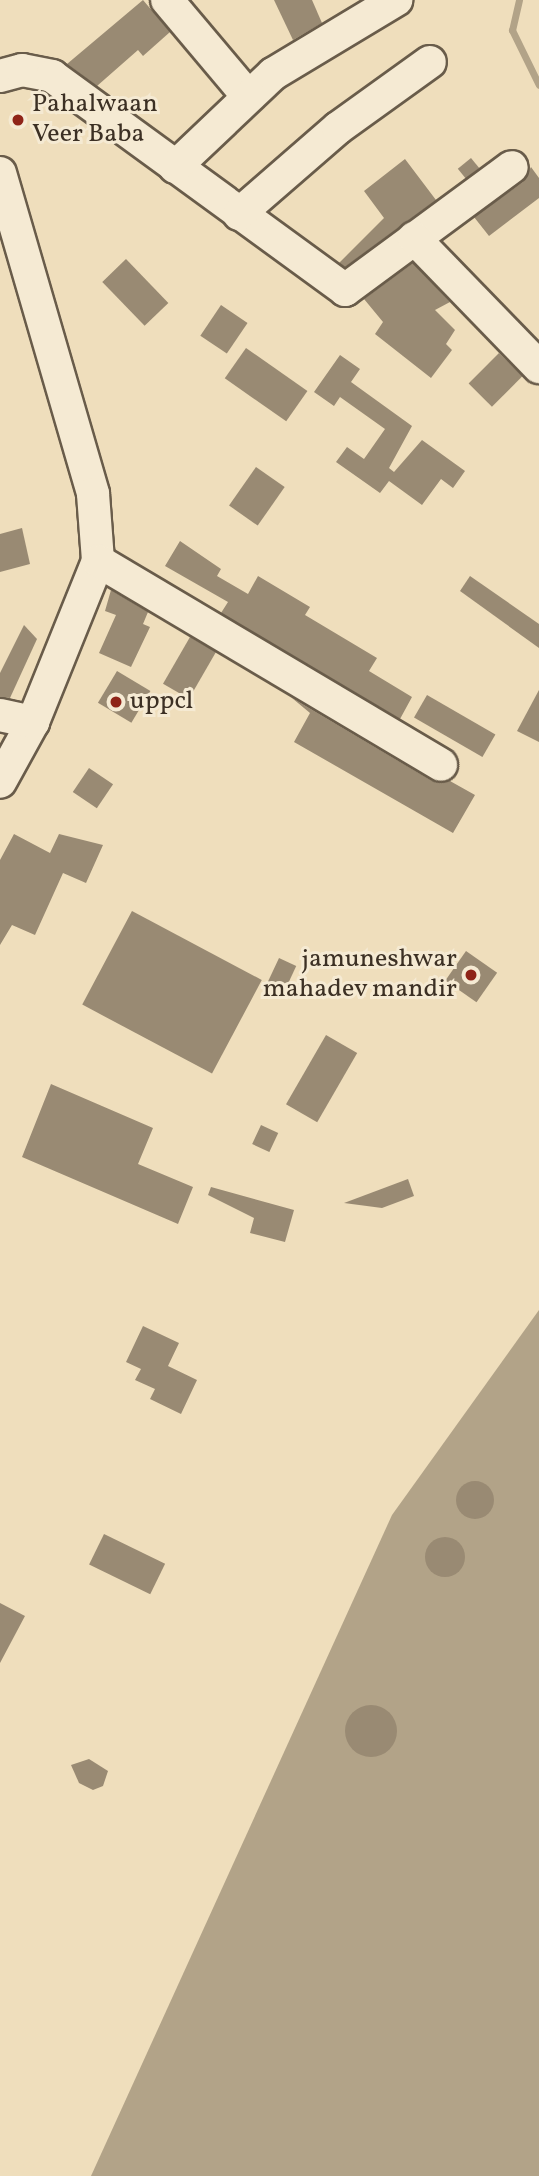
<!DOCTYPE html>
<style>
body{margin:0}
#map{position:relative;width:539px;height:2176px;overflow:hidden;background:#efdebc;font-family:Vollkorn,serif}
div>[style]{position:absolute}
.water>*{inset:0;background:#b2a388}
.stream>*{height:7px;margin:-3.5px;padding:0 3.5px;transform-origin:3.5px;border-radius:3.5px;background:#b2a388}
.building>*{inset:0;background:#998a73;transform-origin:0 0}
.round{border-radius:50%}
.roads{filter:drop-shadow(2px 0 #695c4a) drop-shadow(-2px 0 #695c4a) drop-shadow(0 2px #695c4a) drop-shadow(0 -2px #695c4a)}
.minor>*{height:32px;margin:-16px;padding:0 16px;transform-origin:16px;border-radius:16px;background:#f5ead3}
.dots>*{width:19px;height:19px;translate:-50% -50%;box-sizing:border-box;border:4px solid #f5ead3;border-radius:50%}
span{translate:-50% -50%;white-space:nowrap;text-align:center;line-height:1.15;-webkit-text-stroke:6px #f5ead3;paint-order:stroke}
.poi-label{font-size:26px;color:#3c3024}
.left{translate:0 -50%;text-align:left}
.right{translate:-100% -50%;text-align:right}
</style>
<div id="map">
<div class="water">
<div style="clip-path:polygon(539px 1310px,539px 2176px,91px 2176px,392px 1515px)"></div>
</div>
<div class="stream">
<div style="left:519px;top:0;width:31px;rotate:103deg"></div>
<div style="left:512px;top:30px;width:61px;rotate:63.9deg"></div>
</div>
<div class="building">
<div style="clip-path:polygon(143px 0,170px 32px,143px 56px,138px 50px,97px 86px,67px 64px)"></div>
<div style="clip-path:polygon(274px 0,312px 0,322px 23px,293px 40px)"></div>
<div style="left:471px;top:158px;width:13px;height:17px;rotate:51deg"></div>
<div style="clip-path:polygon(405px 159px,436px 200px,345px 267px,339px 263px,384px 218px,364px 191px)"></div>
<div style="clip-path:polygon(531px 167px,539px 178px,539px 198px,489px 236px,474px 217px,523px 182px)"></div>
<div style="left:126px;top:259px;width:61px;height:33px;rotate:46deg"></div>
<div style="clip-path:polygon(413px 263px,450px 302px,435px 310px,455px 330px,446px 344px,452px 350px,431px 378px,375px 334px,383px 322px,364px 299px)"></div>
<div style="left:221px;top:305px;width:32px;height:37px;rotate:34deg"></div>
<div style="left:246px;top:348px;width:75px;height:37px;rotate:35deg"></div>
<div style="left:499px;top:353px;width:33px;height:43px;rotate:45deg"></div>
<div style="clip-path:polygon(340px 355px,360px 369px,351px 382px,412px 426px,389px 468px,394px 472px,422px 440px,465px 471px,453px 488px,441px 479px,422px 505px,389px 481px,380px 493px,336px 462px,347px 447px,364px 459px,385px 429px,340px 397px,334px 406px,314px 392px)"></div>
<div style="left:256px;top:467px;width:35px;height:47px;rotate:35deg"></div>
<div style="clip-path:polygon(22px 528px,30px 564px,0 572px,0 534px)"></div>
<div style="clip-path:polygon(180px 541px,221px 569px,217px 576px,248px 594px,258px 576px,310px 607px,305px 615px,377px 658px,369px 671px,412px 697px,400px 719px,221px 613px,228px 602px,165px 566px)"></div>
<div style="clip-path:polygon(470px 576px,539px 624px,539px 648px,460px 591px)"></div>
<div style="clip-path:polygon(111px 590px,148px 612px,143px 624px,150px 627px,131px 667px,99px 653px,116px 615px,105px 611px)"></div>
<div style="clip-path:polygon(24px 625px,37px 639px,10px 698px,0 697px,0 673px)"></div>
<div style="left:190px;top:637px;width:30px;height:54px;rotate:30deg"></div>
<div style="left:117px;top:671px;width:39px;height:37px;rotate:31deg"></div>
<div style="clip-path:polygon(539px 690px,539px 742px,517px 731px)"></div>
<div style="left:427px;top:695px;width:79px;height:26px;rotate:30deg"></div>
<div style="clip-path:polygon(292px 698px,432px 781px,450px 781px,475px 795px,453px 833px,294px 742px,310px 713px)"></div>
<div style="left:89px;top:768px;width:29px;height:29px;rotate:34deg"></div>
<div style="clip-path:polygon(14px 834px,50px 853px,59px 834px,103px 845px,86px 883px,63px 873px,35px 935px,12px 925px,0 945px,0 860px)"></div>
<div style="left:132px;top:911px;width:147px;height:106px;rotate:28deg"></div>
<div style="left:466px;top:951px;width:38px;height:36px;rotate:35deg"></div>
<div style="left:279px;top:958px;width:19px;height:31px;rotate:25deg"></div>
<div style="left:326px;top:1035px;width:36px;height:80px;rotate:30deg"></div>
<div style="clip-path:polygon(51px 1084px,153px 1128px,138px 1164px,193px 1187px,178px 1224px,22px 1157px)"></div>
<div style="left:261px;top:1125px;width:19px;height:21px;rotate:25deg"></div>
<div style="clip-path:polygon(408px 1179px,414px 1196px,382px 1208px,344px 1203px)"></div>
<div style="clip-path:polygon(211px 1187px,294px 1210px,285px 1242px,250px 1233px,254px 1218px,208px 1195px)"></div>
<div style="clip-path:polygon(143px 1326px,179px 1343px,168px 1366px,197px 1380px,181px 1414px,150px 1399px,155px 1389px,135px 1380px,141px 1369px,126px 1362px)"></div>
<div class="round" style="left:456px;top:1481px;width:38px;height:38px"></div>
<div style="left:104px;top:1534px;width:68px;height:34px;rotate:26deg"></div>
<div class="round" style="left:425px;top:1537px;width:40px;height:40px"></div>
<div style="clip-path:polygon(0 1603px,25px 1616px,0 1663px)"></div>
<div class="round" style="left:345px;top:1705px;width:52px;height:52px"></div>
<div style="clip-path:polygon(89px 1759px,108px 1771px,103px 1786px,93px 1790px,79px 1783px,71px 1765px)"></div>
</div>
<div class="roads">
<div class="minor">
<div style="left:167px;top:0;width:124px;rotate:49.9deg"></div>
<div style="left:0;top:76px;width:23px;rotate:-15deg"></div>
<div style="left:22px;top:70px;width:31px;rotate:11deg"></div>
<div style="left:52px;top:76px;width:363px;rotate:36.1deg"></div>
<div style="left:345px;top:290px;width:207px;rotate:-36.4deg"></div>
<div style="left:175px;top:167px;width:135px;rotate:-43.5deg"></div>
<div style="left:273px;top:74px;width:144px;rotate:-31deg"></div>
<div style="left:0;top:173px;width:334px;rotate:73.8deg"></div>
<div style="left:93px;top:494px;width:67px;rotate:85.7deg"></div>
<div style="left:98px;top:561px;width:174px;rotate:112deg"></div>
<div style="left:33px;top:722px;width:68px;rotate:118.8deg"></div>
<div style="left:239px;top:214px;width:131px;rotate:-41deg"></div>
<div style="left:338px;top:128px;width:113px;rotate:-35.7deg"></div>
<div style="left:414px;top:238px;width:180px;rotate:45.9deg"></div>
<div style="left:98px;top:561px;width:399px;rotate:30.7deg"></div>
<div style="left:0;top:715px;width:34px;rotate:12deg"></div>
</div>
</div>
<div class="dots">
<div style="left:18px;top:120px;background:#8f2418"></div>
<div style="left:116px;top:702px;background:#8f2418"></div>
<div style="left:471px;top:975px;background:#8f2418"></div>
</div>
<div class="poi-label">
<span class="left" style="left:32px;top:120px">Pahalwaan<br>Veer Baba</span>
<span class="left" style="left:130px;top:702px">uppcl</span>
<span class="right" style="left:457px;top:975px">jamuneshwar<br>mahadev mandir</span>
</div>
</div>
